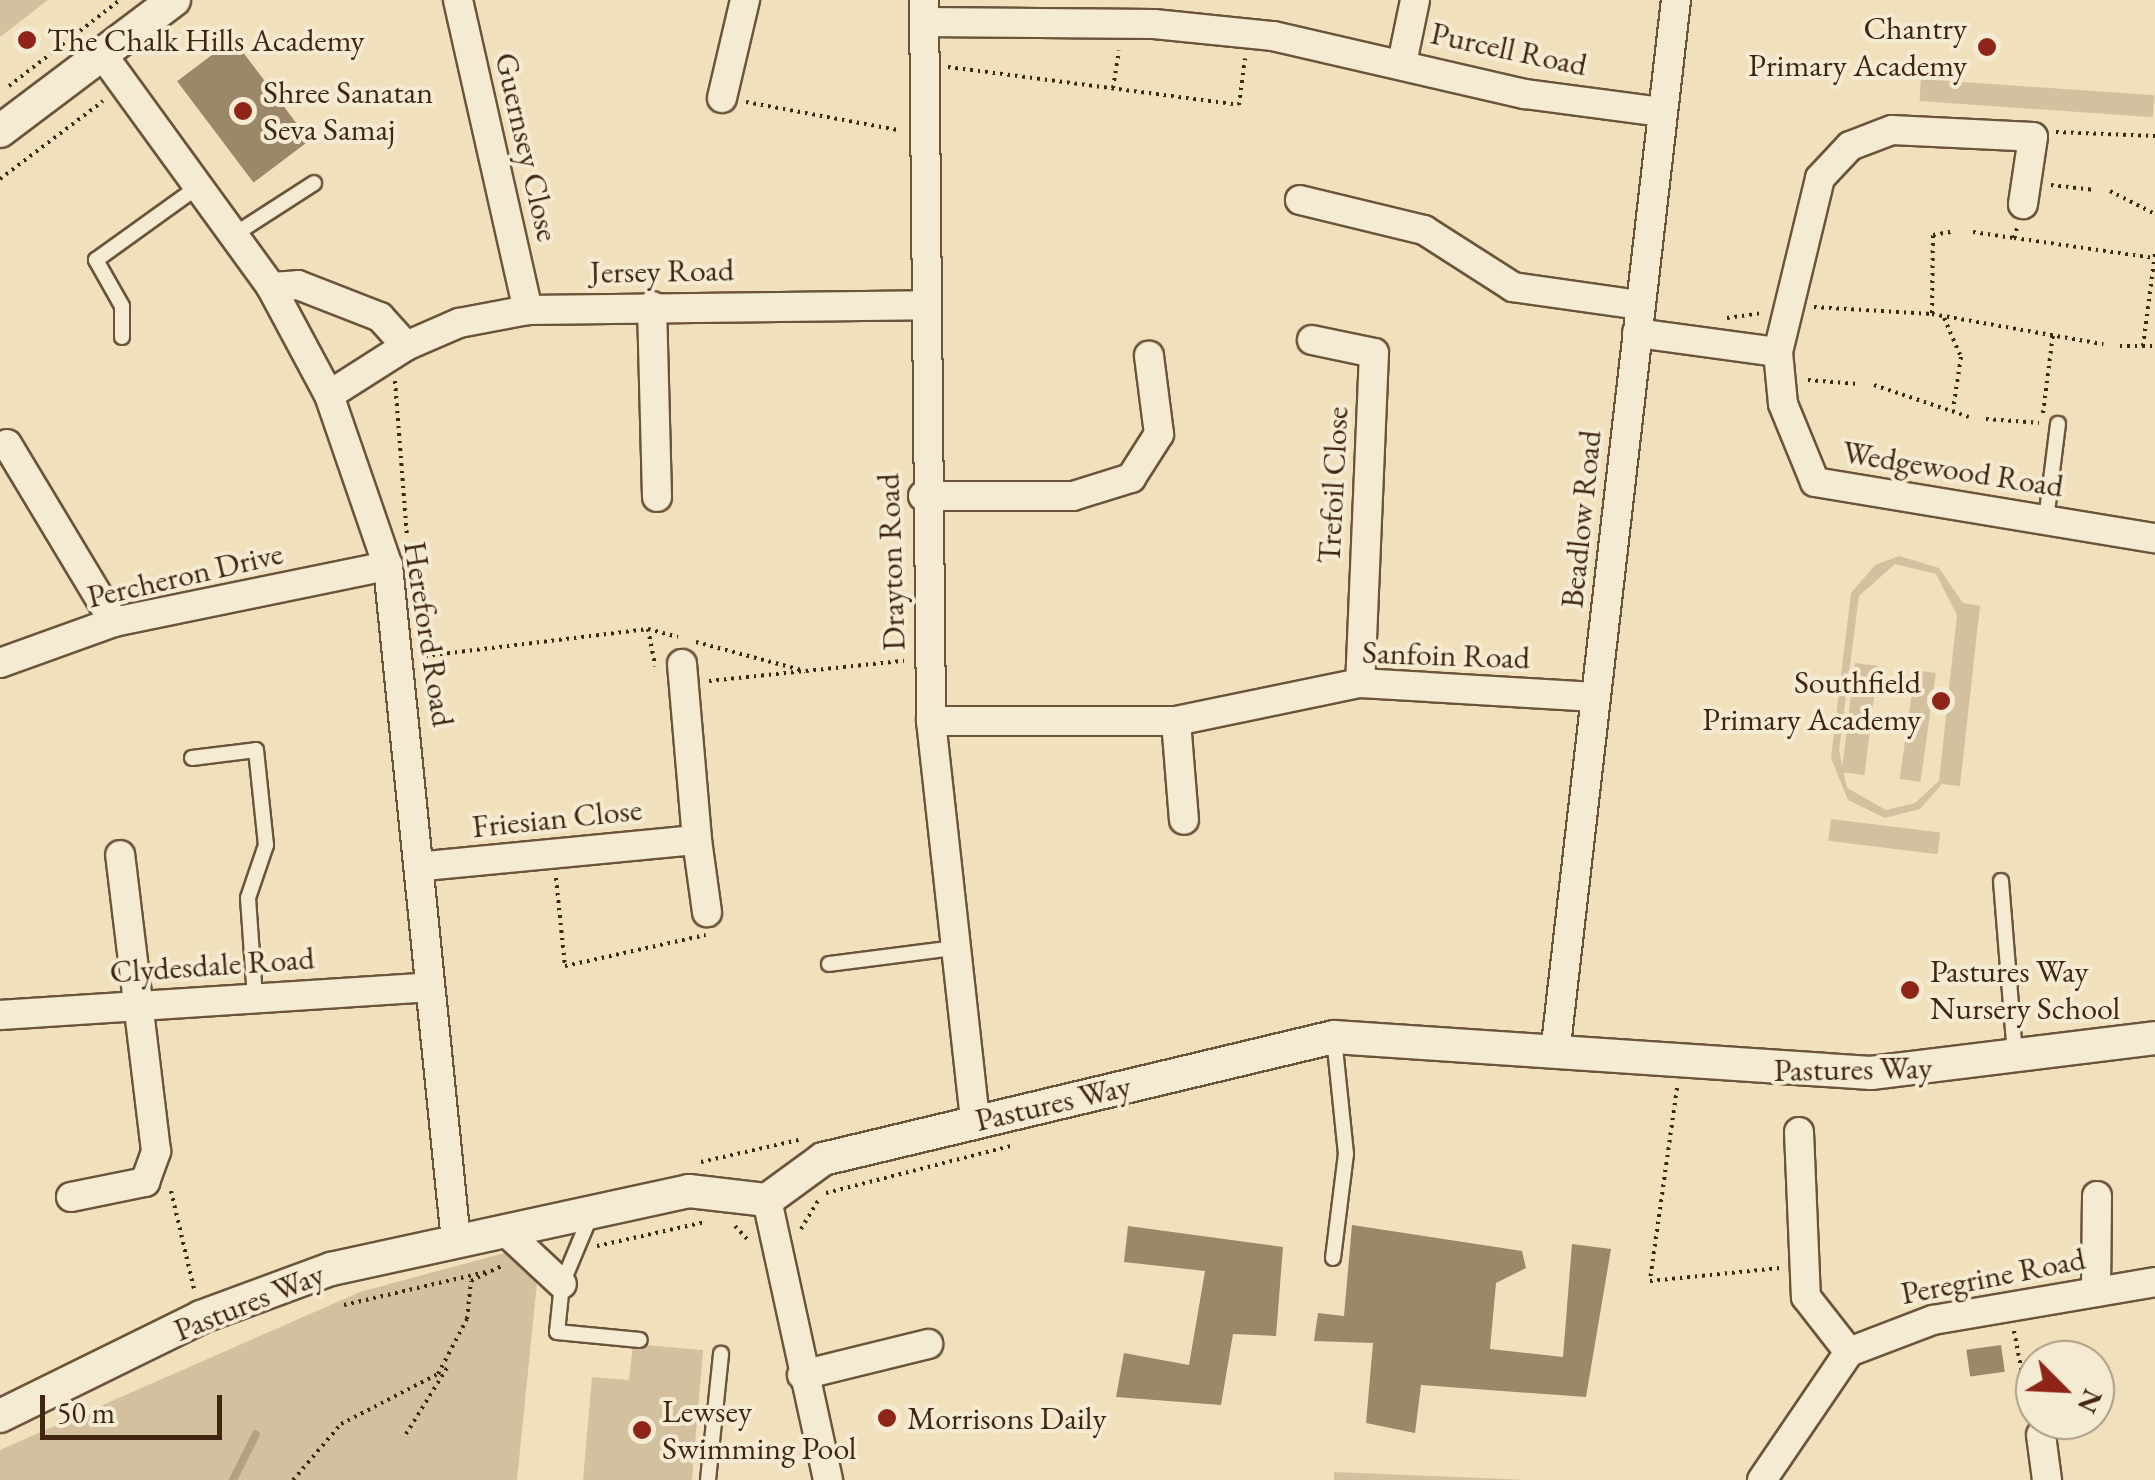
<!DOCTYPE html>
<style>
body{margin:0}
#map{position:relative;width:2155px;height:1480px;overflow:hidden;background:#f0e0bc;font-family:"EB Garamond",serif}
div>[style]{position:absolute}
.green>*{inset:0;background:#d2c09f;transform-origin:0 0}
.stream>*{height:8px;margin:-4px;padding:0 4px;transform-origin:4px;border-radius:4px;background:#b4a182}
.building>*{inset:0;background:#9c8769;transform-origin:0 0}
.path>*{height:4px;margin-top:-2px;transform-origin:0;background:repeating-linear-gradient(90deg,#402610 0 2.5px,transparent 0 7.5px)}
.roads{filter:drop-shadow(2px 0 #6c543b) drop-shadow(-2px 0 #6c543b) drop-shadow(0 2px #6c543b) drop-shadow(0 -2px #6c543b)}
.service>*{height:14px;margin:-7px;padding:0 7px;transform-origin:7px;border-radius:7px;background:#f5ebd3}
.minor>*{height:28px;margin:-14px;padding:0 14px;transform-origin:14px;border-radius:14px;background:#f5ebd3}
.tertiary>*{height:32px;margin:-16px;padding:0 16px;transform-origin:16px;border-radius:16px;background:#f5ebd3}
.dots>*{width:28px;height:28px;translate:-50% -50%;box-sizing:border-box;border:5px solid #f5ebd3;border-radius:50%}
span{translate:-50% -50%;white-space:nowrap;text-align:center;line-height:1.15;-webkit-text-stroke:8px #f5ebd3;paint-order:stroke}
.poi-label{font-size:32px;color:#402610}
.right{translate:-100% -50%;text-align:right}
.left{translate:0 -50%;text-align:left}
.street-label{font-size:32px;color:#402610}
.north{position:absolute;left:2015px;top:1340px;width:100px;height:100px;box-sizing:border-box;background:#f5ebd3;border:2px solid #ad9c85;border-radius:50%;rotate:114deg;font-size:28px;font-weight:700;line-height:40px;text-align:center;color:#402610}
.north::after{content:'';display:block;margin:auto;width:35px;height:45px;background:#8f2418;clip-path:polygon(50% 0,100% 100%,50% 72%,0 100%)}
.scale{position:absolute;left:40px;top:1395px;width:182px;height:45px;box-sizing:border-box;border:5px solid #402610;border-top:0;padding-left:12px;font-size:30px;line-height:35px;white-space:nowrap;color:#402610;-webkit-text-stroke:8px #f5ebd3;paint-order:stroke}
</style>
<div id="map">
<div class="green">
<div style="clip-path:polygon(0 0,48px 0,0 37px)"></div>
<div style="left:1921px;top:79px;width:234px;height:22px;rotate:4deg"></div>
<div style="clip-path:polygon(evenodd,1899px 556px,1939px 568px,1963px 603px,1980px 606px,1960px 786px,1942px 784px,1920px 809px,1885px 818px,1848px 800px,1831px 758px,1851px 593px,1875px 565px,1899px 556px,1895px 564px,1936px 574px,1957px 615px,1939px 781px,1915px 803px,1886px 810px,1847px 788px,1839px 750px,1859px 596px,1895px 564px)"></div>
<div style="left:1855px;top:663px;width:23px;height:110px;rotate:7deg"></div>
<div style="left:1915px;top:670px;width:21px;height:110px;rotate:8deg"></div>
<div style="left:1831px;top:819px;width:110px;height:22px;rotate:7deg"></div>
<div style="clip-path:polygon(541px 1243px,517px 1480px,0 1480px,0 1450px,360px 1292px)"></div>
<div style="clip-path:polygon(633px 1344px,703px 1350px,692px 1480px,583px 1480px,592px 1377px,629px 1380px)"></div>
<div style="clip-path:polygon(1334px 1472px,1506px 1479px,1528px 1480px,1334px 1480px)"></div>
</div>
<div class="stream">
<div style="left:233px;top:1480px;width:51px;rotate:-63.4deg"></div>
</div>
<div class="building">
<div style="left:233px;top:39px;width:127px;height:70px;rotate:53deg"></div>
<div style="clip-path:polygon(1352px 1225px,1522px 1251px,1526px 1268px,1496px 1283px,1490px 1349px,1563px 1357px,1572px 1244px,1611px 1249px,1586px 1397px,1421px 1385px,1415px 1433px,1366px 1423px,1373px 1343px,1314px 1341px,1318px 1313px,1344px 1316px)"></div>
<div style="clip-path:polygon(1128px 1226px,1283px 1247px,1276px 1336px,1233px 1334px,1221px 1405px,1116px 1397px,1124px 1353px,1189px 1365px,1205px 1271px,1124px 1262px)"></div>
<div style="left:2001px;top:1345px;width:27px;height:35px;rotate:82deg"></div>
</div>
<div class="path">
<div style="left:948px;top:67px;width:293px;rotate:7.4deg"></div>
<div style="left:1239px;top:105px;width:47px;rotate:-82.7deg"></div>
<div style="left:9px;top:86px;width:140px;rotate:-37.8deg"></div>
<div style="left:1113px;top:88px;width:38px;rotate:-81deg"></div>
<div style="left:746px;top:102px;width:156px;rotate:10.4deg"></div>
<div style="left:2056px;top:132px;width:99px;rotate:2.3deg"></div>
<div style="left:0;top:179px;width:129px;rotate:-37.1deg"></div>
<div style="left:2051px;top:185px;width:44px;rotate:6.5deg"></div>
<div style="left:2110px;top:191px;width:51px;rotate:27.1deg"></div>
<div style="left:1973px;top:232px;width:41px;rotate:8.3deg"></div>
<div style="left:2014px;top:238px;width:10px;rotate:-73deg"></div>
<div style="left:2014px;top:238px;width:141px;rotate:8.1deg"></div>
<div style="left:1814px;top:307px;width:118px;rotate:3.4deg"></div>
<div style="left:1932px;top:314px;width:174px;rotate:10deg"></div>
<div style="left:1932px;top:313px;width:78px;rotate:-89.3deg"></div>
<div style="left:1933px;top:235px;width:22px;rotate:-10deg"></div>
<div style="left:1727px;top:318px;width:35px;rotate:-8deg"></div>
<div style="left:1944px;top:318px;width:43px;rotate:66.4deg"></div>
<div style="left:1961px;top:357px;width:53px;rotate:98.7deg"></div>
<div style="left:2120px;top:346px;width:35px"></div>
<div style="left:2143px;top:346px;width:93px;rotate:-82.6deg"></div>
<div style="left:1808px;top:380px;width:50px;rotate:4.6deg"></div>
<div style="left:395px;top:381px;width:155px;rotate:85.6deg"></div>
<div style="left:1874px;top:385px;width:100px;rotate:18.6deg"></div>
<div style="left:2043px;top:413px;width:80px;rotate:-82.8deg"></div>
<div style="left:1986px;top:419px;width:53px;rotate:4.3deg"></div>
<div style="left:648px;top:629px;width:38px;rotate:79deg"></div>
<div style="left:696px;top:642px;width:113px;rotate:14.9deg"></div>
<div style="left:425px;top:656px;width:225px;rotate:-6.9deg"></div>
<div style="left:648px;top:629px;width:31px;rotate:15deg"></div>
<div style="left:709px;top:681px;width:196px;rotate:-5.9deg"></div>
<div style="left:556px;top:878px;width:88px;rotate:84.2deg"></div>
<div style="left:565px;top:966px;width:144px;rotate:-12.4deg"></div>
<div style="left:1677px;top:1088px;width:195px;rotate:98deg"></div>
<div style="left:1650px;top:1281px;width:132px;rotate:-5.7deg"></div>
<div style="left:701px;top:1162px;width:100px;rotate:-12.7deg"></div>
<div style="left:171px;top:1191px;width:101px;rotate:76.8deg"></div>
<div style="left:826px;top:1193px;width:190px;rotate:-14.3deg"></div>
<div style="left:735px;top:1226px;width:21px;rotate:47deg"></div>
<div style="left:801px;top:1229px;width:35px;rotate:-59deg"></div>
<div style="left:597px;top:1246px;width:111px;rotate:-12.5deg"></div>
<div style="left:344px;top:1305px;width:150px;rotate:-13.1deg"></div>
<div style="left:2014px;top:1331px;width:80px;rotate:79.2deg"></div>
<div style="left:406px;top:1434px;width:78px;rotate:-58.2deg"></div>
<div style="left:293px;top:1480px;width:74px;rotate:-49.4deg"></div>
<div style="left:341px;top:1424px;width:109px;rotate:-27.3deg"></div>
<div style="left:438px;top:1374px;width:62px;rotate:-62.2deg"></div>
<div style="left:467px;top:1319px;width:38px;rotate:-84deg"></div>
<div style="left:471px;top:1281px;width:34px;rotate:-26deg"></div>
</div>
<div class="roads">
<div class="service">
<div style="left:235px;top:234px;width:94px;rotate:-32.8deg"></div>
<div style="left:122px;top:337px;width:31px;rotate:-90deg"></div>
<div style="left:122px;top:306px;width:53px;rotate:-119.5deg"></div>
<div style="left:96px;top:260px;width:127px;rotate:-35.7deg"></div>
<div style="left:2046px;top:520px;width:97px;rotate:-82.9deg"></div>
<div style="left:192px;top:758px;width:64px;rotate:-7.1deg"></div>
<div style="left:256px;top:750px;width:96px;rotate:84deg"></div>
<div style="left:266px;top:845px;width:56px;rotate:108.8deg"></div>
<div style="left:248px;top:898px;width:99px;rotate:86deg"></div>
<div style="left:2001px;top:881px;width:175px;rotate:85.4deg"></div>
<div style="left:829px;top:964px;width:126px;rotate:-7.3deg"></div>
<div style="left:590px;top:1217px;width:73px;rotate:112.7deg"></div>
<div style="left:562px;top:1284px;width:48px;rotate:95.9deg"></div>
<div style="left:557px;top:1332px;width:83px;rotate:5.5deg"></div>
<div style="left:1333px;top:1258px;width:105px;rotate:-82.9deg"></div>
<div style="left:1346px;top:1154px;width:117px;rotate:-95.9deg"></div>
<div style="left:708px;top:1480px;width:127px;rotate:-84.1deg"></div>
</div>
<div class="minor">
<div style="left:458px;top:0;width:318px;rotate:77.3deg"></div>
<div style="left:924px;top:0;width:721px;rotate:89.44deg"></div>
<div style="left:931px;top:721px;width:401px;rotate:83.7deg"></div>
<div style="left:924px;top:22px;width:230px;rotate:0.5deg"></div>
<div style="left:1154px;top:24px;width:120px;rotate:5.8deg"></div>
<div style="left:1273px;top:36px;width:259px;rotate:13deg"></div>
<div style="left:1525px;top:94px;width:138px;rotate:7.5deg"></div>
<div style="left:102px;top:54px;width:288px;rotate:54deg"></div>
<div style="left:271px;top:287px;width:123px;rotate:61.8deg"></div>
<div style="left:329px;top:395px;width:181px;rotate:71deg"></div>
<div style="left:388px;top:566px;width:678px;rotate:84.25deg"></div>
<div style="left:1402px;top:63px;width:64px;rotate:-78.3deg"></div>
<div style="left:722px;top:98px;width:101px;rotate:-76.8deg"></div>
<div style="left:1300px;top:200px;width:128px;rotate:13.6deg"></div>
<div style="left:1424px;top:230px;width:106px;rotate:32.6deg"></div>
<div style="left:1513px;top:287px;width:128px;rotate:8.1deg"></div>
<div style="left:271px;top:287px;width:27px;rotate:-4deg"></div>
<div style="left:298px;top:285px;width:88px;rotate:21.3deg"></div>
<div style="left:380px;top:317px;width:39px;rotate:48deg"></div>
<div style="left:406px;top:346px;width:58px;rotate:-23.5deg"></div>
<div style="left:459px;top:323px;width:70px;rotate:-10.7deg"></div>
<div style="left:528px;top:310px;width:398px;rotate:-0.7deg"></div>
<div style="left:652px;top:306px;width:191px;rotate:88.5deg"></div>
<div style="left:1637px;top:333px;width:142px;rotate:7.7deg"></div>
<div style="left:1778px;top:352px;width:52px;rotate:84.5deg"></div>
<div style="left:1783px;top:404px;width:84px;rotate:67.7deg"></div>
<div style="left:1815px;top:482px;width:345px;rotate:9.4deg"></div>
<div style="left:1312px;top:340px;width:63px;rotate:11.8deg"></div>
<div style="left:1374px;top:353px;width:330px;rotate:92.4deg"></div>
<div style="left:1778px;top:352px;width:179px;rotate:-76.4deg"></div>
<div style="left:1820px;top:178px;width:44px;rotate:-46.8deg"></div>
<div style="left:1850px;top:146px;width:45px;rotate:-20.9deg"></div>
<div style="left:1892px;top:130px;width:141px;rotate:2.8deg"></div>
<div style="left:2033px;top:137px;width:68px;rotate:98.5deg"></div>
<div style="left:329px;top:395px;width:91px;rotate:-32.5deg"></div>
<div style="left:7px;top:444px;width:208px;rotate:59deg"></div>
<div style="left:923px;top:496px;width:150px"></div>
<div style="left:1073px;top:496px;width:61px;rotate:-17.2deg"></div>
<div style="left:1131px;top:478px;width:52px;rotate:-57.5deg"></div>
<div style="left:1159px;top:434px;width:79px;rotate:-97.3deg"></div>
<div style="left:0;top:663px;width:121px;rotate:-19.8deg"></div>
<div style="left:114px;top:622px;width:280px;rotate:-11.6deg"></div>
<div style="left:682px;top:664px;width:177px;rotate:85.1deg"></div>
<div style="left:931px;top:721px;width:245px"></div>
<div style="left:1176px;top:721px;width:188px;rotate:-11.7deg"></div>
<div style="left:1360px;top:683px;width:236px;rotate:3.4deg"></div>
<div style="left:1176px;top:721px;width:99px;rotate:85.4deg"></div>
<div style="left:425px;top:866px;width:273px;rotate:-5.5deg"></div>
<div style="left:697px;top:840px;width:73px;rotate:82.1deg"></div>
<div style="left:0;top:1015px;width:430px;rotate:-3.7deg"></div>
<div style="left:1556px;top:1045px;width:1052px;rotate:-83.45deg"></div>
<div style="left:1799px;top:1132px;width:165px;rotate:87.6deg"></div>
<div style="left:1806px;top:1297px;width:70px;rotate:52deg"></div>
<div style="left:71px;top:1197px;width:76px;rotate:-11.5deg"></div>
<div style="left:145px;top:1182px;width:33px;rotate:-70deg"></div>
<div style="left:156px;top:1151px;width:298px;rotate:-96.9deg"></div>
<div style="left:767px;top:1200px;width:287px;rotate:77.7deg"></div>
<div style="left:504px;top:1230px;width:79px;rotate:43deg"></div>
<div style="left:2096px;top:1292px;width:96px;rotate:-89.4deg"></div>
<div style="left:802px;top:1375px;width:130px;rotate:-13.8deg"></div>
<div style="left:2041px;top:1435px;width:45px;rotate:82.4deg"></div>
<div style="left:1762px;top:1480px;width:155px;rotate:-55.8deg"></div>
<div style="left:1849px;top:1352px;width:90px;rotate:-20.9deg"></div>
<div style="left:1933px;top:1320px;width:225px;rotate:-9.7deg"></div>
</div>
<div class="tertiary">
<div style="left:0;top:131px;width:218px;rotate:-37deg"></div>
<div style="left:0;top:1416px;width:224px;rotate:-26.2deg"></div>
<div style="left:201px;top:1317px;width:139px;rotate:-20.3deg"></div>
<div style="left:331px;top:1269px;width:366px;rotate:-12.3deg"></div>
<div style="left:689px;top:1191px;width:79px;rotate:6.6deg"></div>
<div style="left:767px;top:1200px;width:69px;rotate:-36.2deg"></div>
<div style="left:823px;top:1159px;width:525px;rotate:-13.43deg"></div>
<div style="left:1334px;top:1037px;width:538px;rotate:3.84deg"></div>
<div style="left:1871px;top:1073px;width:286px;rotate:-7deg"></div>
</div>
</div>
<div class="dots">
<div style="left:27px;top:40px;background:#8f2418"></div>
<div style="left:1987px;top:47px;background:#8f2418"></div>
<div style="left:243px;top:111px;background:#8f2418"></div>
<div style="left:1941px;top:701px;background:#8f2418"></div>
<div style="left:1910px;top:990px;background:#8f2418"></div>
<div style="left:887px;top:1418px;background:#8f2418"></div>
<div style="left:642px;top:1430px;background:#8f2418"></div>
</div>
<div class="poi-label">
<span class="right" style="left:1967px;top:47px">Chantry<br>Primary Academy</span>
<span class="left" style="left:47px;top:40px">The Chalk Hills Academy</span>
<span class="left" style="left:263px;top:111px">Shree Sanatan<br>Seva Samaj</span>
<span class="right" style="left:1921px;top:701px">Southfield<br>Primary Academy</span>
<span class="left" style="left:1930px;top:990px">Pastures Way<br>Nursery School</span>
<span class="left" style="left:662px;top:1430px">Lewsey<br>Swimming Pool</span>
<span class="left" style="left:907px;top:1418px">Morrisons Daily</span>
</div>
<div class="street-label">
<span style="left:1509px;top:49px;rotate:12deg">Purcell Road</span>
<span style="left:527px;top:147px;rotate:77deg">Guernsey Close</span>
<span style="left:662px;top:271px;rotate:-1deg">Jersey Road</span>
<span style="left:1953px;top:469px;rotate:9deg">Wedgewood Road</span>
<span style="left:1333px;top:485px;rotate:-87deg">Trefoil Close</span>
<span style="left:1581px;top:519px;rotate:-84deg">Beadlow Road</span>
<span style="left:891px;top:562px;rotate:-92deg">Drayton Road</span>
<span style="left:185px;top:575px;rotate:-13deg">Percheron Drive</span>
<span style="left:429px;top:634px;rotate:81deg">Hereford Road</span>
<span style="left:1446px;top:655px;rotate:2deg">Sanfoin Road</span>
<span style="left:557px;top:818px;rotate:-6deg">Friesian Close</span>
<span style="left:212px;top:965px;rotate:-4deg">Clydesdale Road</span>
<span style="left:1853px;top:1069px;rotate:-1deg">Pastures Way</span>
<span style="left:1053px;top:1103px;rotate:-13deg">Pastures Way</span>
<span style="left:1993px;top:1276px;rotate:-11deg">Peregrine Road</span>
<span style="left:249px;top:1302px;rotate:-22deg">Pastures Way</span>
</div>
<div class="north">N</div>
<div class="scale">50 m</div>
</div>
